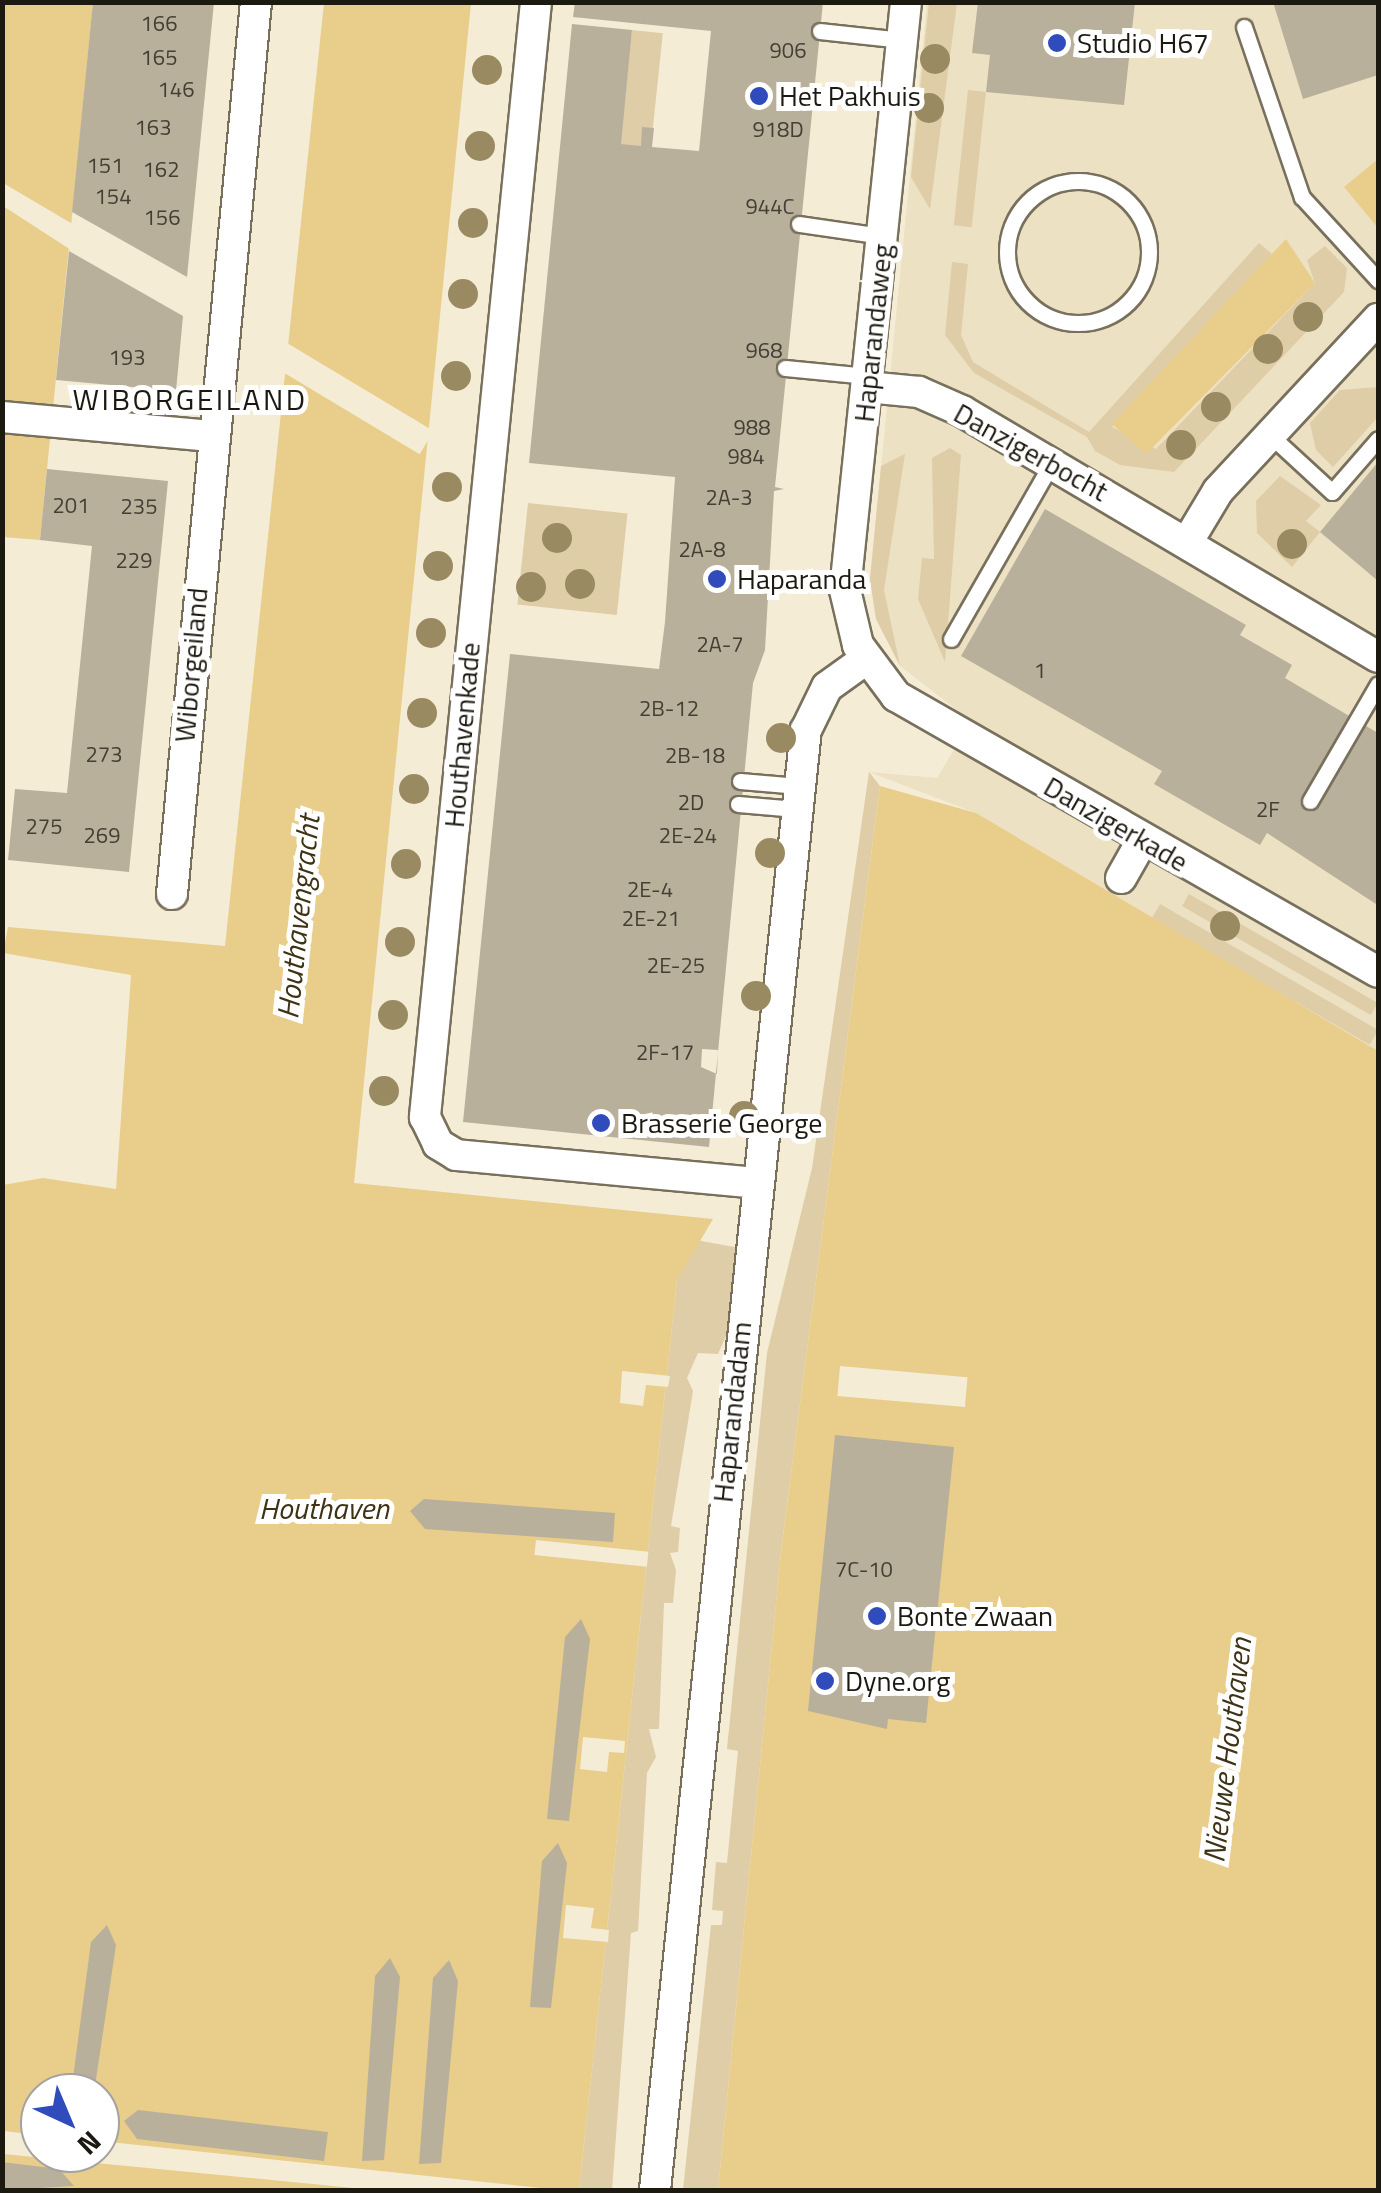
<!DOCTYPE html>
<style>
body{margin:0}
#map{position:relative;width:1381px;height:2193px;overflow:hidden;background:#f5ecd6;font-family:"Titillium Web",sans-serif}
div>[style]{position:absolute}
.built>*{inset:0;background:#ede1c4}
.green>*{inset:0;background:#decda6;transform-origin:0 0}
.water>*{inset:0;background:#e9cd8a}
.pier>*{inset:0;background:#f5ecd6;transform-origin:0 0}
.building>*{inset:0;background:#b9b09b}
.roads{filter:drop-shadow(2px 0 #78705c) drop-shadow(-2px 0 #78705c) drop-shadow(0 2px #78705c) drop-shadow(0 -2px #78705c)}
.service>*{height:15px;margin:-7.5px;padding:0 7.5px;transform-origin:7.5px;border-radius:7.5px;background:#fff}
.service>.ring{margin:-7.5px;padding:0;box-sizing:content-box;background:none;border:15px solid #fff;border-radius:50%}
.minor>*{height:30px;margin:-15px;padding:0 15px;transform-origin:15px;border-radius:15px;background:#fff}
.trees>*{width:30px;height:30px;margin:-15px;border-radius:50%;background:#998a61}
.dots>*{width:28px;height:28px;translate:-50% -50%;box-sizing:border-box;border:5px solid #fff;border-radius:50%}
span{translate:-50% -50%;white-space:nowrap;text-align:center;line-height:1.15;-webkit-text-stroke:10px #fff;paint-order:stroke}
.number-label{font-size:22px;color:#433f34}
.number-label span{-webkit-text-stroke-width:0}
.poi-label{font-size:28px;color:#1c1911}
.left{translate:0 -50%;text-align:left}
.street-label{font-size:28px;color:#1c1911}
.neighbourhood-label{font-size:30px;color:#1c1911;letter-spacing:2.5px}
.water-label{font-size:30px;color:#3f3315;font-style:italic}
.frame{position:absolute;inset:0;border:5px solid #1c1911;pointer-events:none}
.north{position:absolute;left:20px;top:2073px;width:100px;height:100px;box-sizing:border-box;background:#fff;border:2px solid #a4a3a0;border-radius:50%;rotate:136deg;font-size:28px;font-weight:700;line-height:40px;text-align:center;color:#1c1911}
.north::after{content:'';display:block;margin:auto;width:35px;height:45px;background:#304bbc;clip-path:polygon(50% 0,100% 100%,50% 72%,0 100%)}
</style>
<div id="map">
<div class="built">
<div style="clip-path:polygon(927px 3px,1378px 3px,1378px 1052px,976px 813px,869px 772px,937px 778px,971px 721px,900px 666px,876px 619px,870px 579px)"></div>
</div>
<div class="green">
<div style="clip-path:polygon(929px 2px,957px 3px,930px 209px,911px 177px)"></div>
<div style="left:632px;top:30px;width:31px;height:115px;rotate:6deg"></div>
<div style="left:968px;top:90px;width:18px;height:136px;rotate:6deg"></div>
<div style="clip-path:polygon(1259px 243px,1272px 254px,1112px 427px,1156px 449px,1315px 283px,1307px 260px,1325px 246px,1347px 268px,1344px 292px,1174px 472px,1120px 465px,1095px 451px,1087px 437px,974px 373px,945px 335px,952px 262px,968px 264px,961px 335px,973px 362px,1089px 432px)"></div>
<div style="clip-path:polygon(1378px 387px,1378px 417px,1333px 467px,1316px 450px,1310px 423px,1340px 390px)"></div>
<div style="clip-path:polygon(950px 448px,961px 455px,945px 662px,918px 599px,922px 558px,934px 559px,932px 458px)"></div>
<div style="clip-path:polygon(905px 454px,884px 590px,900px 666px,876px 619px,870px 579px,881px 466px)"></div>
<div style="clip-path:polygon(1280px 476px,1321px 505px,1306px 521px,1320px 532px,1292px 567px,1257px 533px,1256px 501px)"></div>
<div style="left:528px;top:503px;width:100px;height:102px;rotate:6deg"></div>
<div style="clip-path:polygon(869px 772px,880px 786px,782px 1543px,718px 2190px,683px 2190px,711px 1925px,722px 1925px,723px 1911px,712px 1910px,716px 1862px,727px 1863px,738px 1751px,727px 1749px,767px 1353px,812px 1168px)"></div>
<div style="left:1189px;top:894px;width:218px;height:14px;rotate:30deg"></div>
<div style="left:1160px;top:904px;width:252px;height:17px;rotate:30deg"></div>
<div style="clip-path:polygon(696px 1240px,740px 1248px,734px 1318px,718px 1354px,698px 1353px,687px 1378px,693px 1391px,671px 1526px,680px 1528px,678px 1552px,670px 1553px,676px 1570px,673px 1603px,664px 1603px,659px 1729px,649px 1729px,656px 1757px,647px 1773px,638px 1931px,631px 1933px,612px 2190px,579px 2190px,677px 1280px)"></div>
</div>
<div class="water">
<div style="clip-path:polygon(2px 3px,93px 3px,40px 540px,3px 537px)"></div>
<div style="clip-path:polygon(evenodd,324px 3px,471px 3px,354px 1183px,713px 1219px,677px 1280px,579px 2190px,3px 2190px,3px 1185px,43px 1178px,116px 1189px,131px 975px,3px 953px,8px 927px,225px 946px,324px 3px,40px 2093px,100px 2093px,100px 2153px,40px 2153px,40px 2093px)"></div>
<div style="clip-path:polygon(1378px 159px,1378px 228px,1344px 187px)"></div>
<div style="clip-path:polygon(1286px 239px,1315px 283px,1146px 454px,1112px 424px)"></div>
<div style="clip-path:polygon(880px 786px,976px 813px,1378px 1051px,1378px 2190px,718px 2190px,782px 1543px)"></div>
</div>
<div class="pier">
<div style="clip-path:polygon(3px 183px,76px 226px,71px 250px,3px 206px)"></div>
<div style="left:287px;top:343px;width:171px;height:27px;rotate:31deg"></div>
<div style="left:840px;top:1366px;width:128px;height:30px;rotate:5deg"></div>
<div style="clip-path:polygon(622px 1371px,670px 1376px,668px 1387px,646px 1385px,643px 1406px,620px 1403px)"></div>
<div style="left:536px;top:1540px;width:113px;height:15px;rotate:6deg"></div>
<div style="clip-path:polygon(583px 1737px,625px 1741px,624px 1753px,609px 1752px,607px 1772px,580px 1769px)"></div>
<div style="clip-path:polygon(566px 1905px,594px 1908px,591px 1928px,609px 1930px,608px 1942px,563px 1938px)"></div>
<div style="clip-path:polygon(3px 2131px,40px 2135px,40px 2153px,100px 2153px,100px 2141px,560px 2190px,374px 2190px,3px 2154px)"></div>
</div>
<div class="building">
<div style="clip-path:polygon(93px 2px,214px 2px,187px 277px,72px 212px)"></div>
<div style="clip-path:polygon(evenodd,575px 2px,823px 2px,775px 487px,784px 489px,774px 491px,765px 650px,753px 683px,709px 1147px,463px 1122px,510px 654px,659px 669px,665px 622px,675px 477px,529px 463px,572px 24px,632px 30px,621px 144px,641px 146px,642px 127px,654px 128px,652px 147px,699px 151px,711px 31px,573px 17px,575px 2px,702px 1049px,718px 1050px,717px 1074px,701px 1067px,702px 1049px)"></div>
<div style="clip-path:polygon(978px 2px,1135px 2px,1124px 105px,986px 92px,990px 55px,972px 53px)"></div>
<div style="clip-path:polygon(1273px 2px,1378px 2px,1378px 75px,1303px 99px)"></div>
<div style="clip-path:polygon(69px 251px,183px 316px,176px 391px,56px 380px)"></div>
<div style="clip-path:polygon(1378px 462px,1378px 581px,1320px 532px)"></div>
<div style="clip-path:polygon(47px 469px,168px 481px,129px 872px,8px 860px,15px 789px,67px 793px,92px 546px,40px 540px)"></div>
<div style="clip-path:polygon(1045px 509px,1246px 625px,1240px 635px,1292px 665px,1285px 678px,1378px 733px,1376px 904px,1267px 833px,1260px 845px,1154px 784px,1162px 771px,961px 656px)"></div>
<div style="clip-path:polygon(835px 1435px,954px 1447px,926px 1723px,888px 1719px,887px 1729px,808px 1711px)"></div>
<div style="clip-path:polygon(424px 1499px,615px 1513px,613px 1542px,425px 1529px,410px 1511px)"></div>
<div style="clip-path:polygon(581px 1619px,590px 1639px,569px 1821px,547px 1819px,565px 1637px)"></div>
<div style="clip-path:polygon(558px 1843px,567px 1863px,551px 2008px,530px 2007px,542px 1861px)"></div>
<div style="clip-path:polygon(107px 1925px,116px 1945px,94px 2093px,71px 2093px,91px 1942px)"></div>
<div style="clip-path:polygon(390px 1958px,400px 1977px,384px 2160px,362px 2161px,375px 1976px)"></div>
<div style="clip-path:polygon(449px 1960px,458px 1981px,441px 2163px,419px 2164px,433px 1978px)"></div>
<div style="clip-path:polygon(138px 2110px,328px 2132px,324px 2161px,137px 2139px,124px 2121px)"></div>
<div style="clip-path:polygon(2px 2162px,59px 2169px,74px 2186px,2px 2190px)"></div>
</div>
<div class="roads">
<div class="service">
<div style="left:1244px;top:27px;width:180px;rotate:71.2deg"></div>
<div style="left:1302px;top:197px;width:113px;rotate:47.5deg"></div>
<div style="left:820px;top:31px;width:82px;rotate:6.3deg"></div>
<div class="ring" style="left:1007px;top:181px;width:127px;height:127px"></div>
<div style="left:799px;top:224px;width:84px;rotate:8.2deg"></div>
<div style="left:785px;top:368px;width:83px;rotate:5.5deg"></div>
<div style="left:1270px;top:435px;width:84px;rotate:42.6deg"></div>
<div style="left:1332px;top:492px;width:70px;rotate:-49deg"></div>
<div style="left:951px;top:639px;width:203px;rotate:-60.2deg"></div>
<div style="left:740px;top:781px;width:59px;rotate:4.8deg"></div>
<div style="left:1310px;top:801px;width:135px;rotate:-59.8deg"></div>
<div style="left:738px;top:804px;width:58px;rotate:4.9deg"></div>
</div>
<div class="minor">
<div style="left:536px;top:2px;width:1121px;rotate:95.69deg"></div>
<div style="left:425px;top:1117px;width:30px;rotate:64deg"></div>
<div style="left:438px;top:1144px;width:21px;rotate:31deg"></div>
<div style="left:456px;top:1155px;width:300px;rotate:5.3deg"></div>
<div style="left:906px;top:2px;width:591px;rotate:95.92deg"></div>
<div style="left:845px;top:590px;width:57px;rotate:76.7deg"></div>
<div style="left:858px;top:645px;width:64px;rotate:53.3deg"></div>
<div style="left:896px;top:696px;width:555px;rotate:29.8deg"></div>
<div style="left:867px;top:387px;width:52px;rotate:5.5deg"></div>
<div style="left:919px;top:392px;width:47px;rotate:23.8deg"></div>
<div style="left:962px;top:411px;width:483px;rotate:30.6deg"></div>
<div style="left:2px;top:417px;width:209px;rotate:5.2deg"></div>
<div style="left:1188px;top:541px;width:58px;rotate:-59deg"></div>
<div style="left:1218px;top:491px;width:235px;rotate:-47.1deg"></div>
<div style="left:1121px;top:878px;width:45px;rotate:-60.6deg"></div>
<div style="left:172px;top:894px;width:896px;rotate:-84.62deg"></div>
<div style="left:655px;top:2190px;width:1468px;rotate:-84.1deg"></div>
<div style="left:806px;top:730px;width:48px;rotate:-64deg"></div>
<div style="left:827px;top:687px;width:48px;rotate:-35.7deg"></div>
</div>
</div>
<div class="trees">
<div style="left:935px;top:59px"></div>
<div style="left:487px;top:70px"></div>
<div style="left:929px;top:108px"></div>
<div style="left:480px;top:146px"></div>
<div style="left:473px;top:223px"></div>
<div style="left:463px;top:294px"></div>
<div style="left:1308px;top:317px"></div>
<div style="left:1268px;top:349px"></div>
<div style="left:456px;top:376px"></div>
<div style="left:1216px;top:407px"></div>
<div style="left:1181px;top:445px"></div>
<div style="left:447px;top:487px"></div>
<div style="left:557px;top:538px"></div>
<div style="left:1292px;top:544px"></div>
<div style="left:438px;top:566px"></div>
<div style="left:580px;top:584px"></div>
<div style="left:531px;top:587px"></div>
<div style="left:431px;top:633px"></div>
<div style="left:422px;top:713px"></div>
<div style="left:781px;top:738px"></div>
<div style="left:414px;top:789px"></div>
<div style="left:770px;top:853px"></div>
<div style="left:406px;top:864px"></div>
<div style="left:1225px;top:926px"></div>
<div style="left:400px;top:942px"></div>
<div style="left:756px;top:996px"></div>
<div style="left:393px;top:1015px"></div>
<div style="left:384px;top:1091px"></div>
<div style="left:744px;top:1116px"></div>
</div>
<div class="dots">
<div style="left:1057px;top:43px;background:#304bbc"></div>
<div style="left:759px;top:96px;background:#304bbc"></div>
<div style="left:717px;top:579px;background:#304bbc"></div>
<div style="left:601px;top:1123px;background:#304bbc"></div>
<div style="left:877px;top:1616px;background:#304bbc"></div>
<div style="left:825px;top:1681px;background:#304bbc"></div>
</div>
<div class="number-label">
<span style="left:159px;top:24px">166</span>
<span style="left:788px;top:51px">906</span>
<span style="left:159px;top:58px">165</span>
<span style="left:176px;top:90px">146</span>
<span style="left:153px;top:128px">163</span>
<span style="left:778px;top:130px">918D</span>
<span style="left:105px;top:166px">151</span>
<span style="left:161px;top:170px">162</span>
<span style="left:113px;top:197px">154</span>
<span style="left:770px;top:207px">944C</span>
<span style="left:162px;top:218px">156</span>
<span style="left:764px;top:351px">968</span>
<span style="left:127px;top:358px">193</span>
<span style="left:752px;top:428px">988</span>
<span style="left:746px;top:457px">984</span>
<span style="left:729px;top:498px">2A-3</span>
<span style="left:71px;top:506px">201</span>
<span style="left:139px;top:507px">235</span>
<span style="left:702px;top:550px">2A-8</span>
<span style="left:134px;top:561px">229</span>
<span style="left:720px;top:645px">2A-7</span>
<span style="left:1040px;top:671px">1</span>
<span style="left:669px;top:709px">2B-12</span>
<span style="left:104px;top:755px">273</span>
<span style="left:695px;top:756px">2B-18</span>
<span style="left:691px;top:803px">2D</span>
<span style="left:1268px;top:810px">2F</span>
<span style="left:44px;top:827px">275</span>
<span style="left:102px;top:836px">269</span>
<span style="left:688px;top:836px">2E-24</span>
<span style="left:650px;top:890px">2E-4</span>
<span style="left:651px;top:919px">2E-21</span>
<span style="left:676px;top:966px">2E-25</span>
<span style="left:665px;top:1053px">2F-17</span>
<span style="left:864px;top:1570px">7C-10</span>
</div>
<div class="poi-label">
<span class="left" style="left:1077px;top:43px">Studio H67</span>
<span class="left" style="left:779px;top:96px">Het Pakhuis</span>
<span class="left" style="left:737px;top:579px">Haparanda</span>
<span class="left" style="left:621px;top:1123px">Brasserie George</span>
<span class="left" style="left:897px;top:1616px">Bonte Zwaan</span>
<span class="left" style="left:845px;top:1681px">Dyne.org</span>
</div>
<div class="street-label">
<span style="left:873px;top:333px;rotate:-84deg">Haparandaweg</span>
<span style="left:1031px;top:452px;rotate:29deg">Danzigerbocht</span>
<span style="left:191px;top:665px;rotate:-85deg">Wiborgeiland</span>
<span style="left:462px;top:735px;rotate:-85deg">Houthavenkade</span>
<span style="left:1116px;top:824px;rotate:30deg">Danzigerkade</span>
<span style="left:732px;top:1412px;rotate:-84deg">Haparandadam</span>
</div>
<div class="neighbourhood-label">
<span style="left:190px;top:399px">WIBORGEILAND</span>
</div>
<div class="water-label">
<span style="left:298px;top:917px;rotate:-84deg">Houthavengracht</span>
<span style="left:324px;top:1508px">Houthaven</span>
<span style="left:1227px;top:1750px;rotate:-83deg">Nieuwe Houthaven</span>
</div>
<div class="frame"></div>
<div class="north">N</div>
</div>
